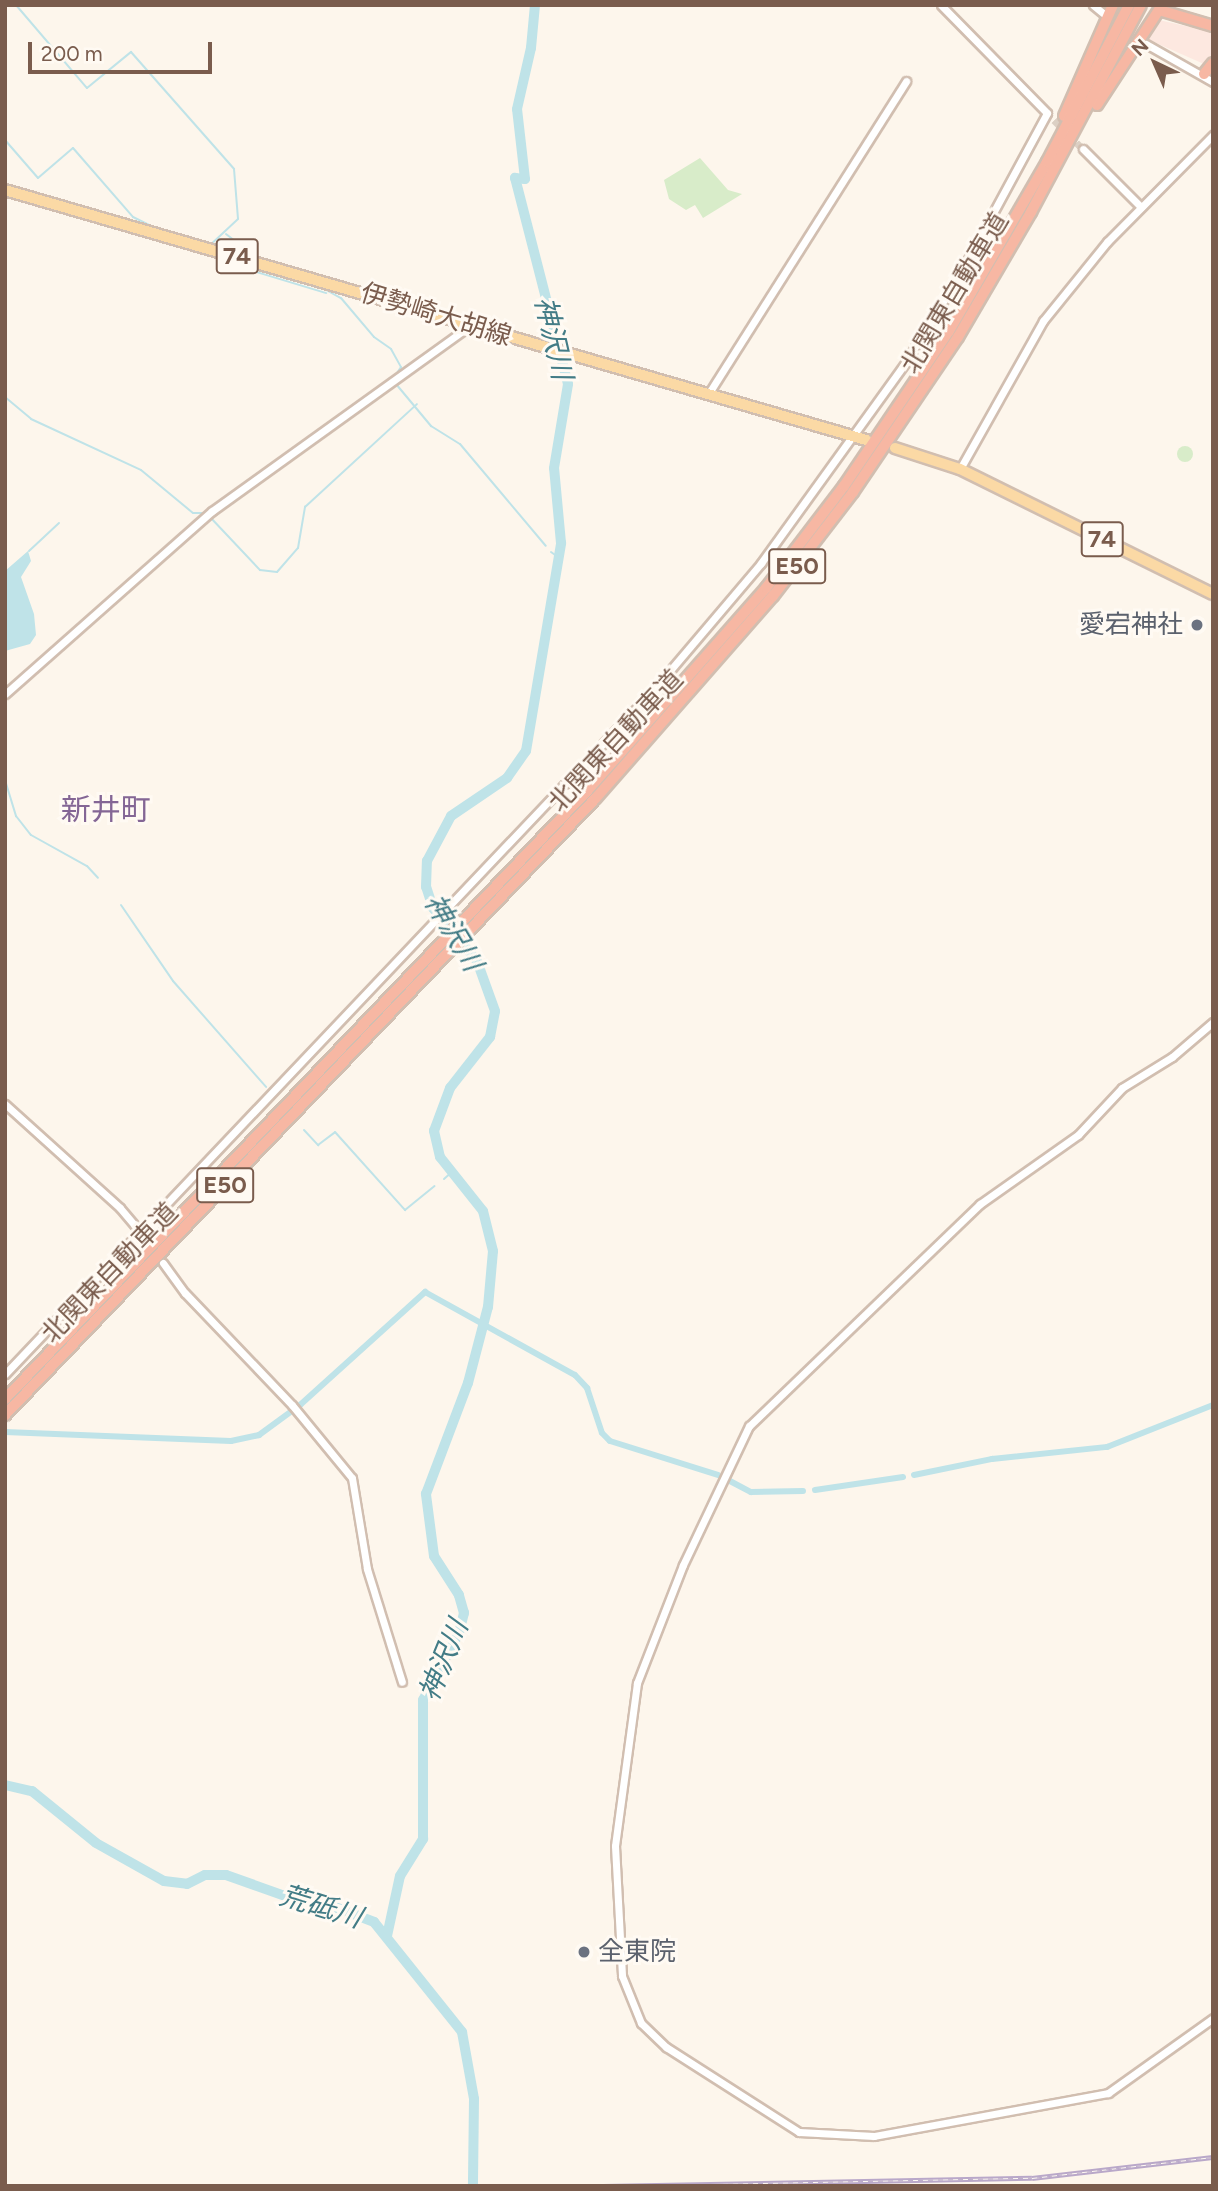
<!DOCTYPE html>
<meta charset="utf-8">
<style>
body{margin:0}
#map{position:relative;width:1218px;height:2191px;overflow:hidden;background:#fdf6ec;font-family:Figtree,"Noto Sans JP",sans-serif}
div>[style]{position:absolute}
.commercial>*{inset:0;background:#fde8e0}
.green>*{inset:0;background:#d8ecc9}
.round{border-radius:50%}
.water>*{inset:0;background:#bfe3e8}
.stream>*{height:2px;margin:-1px;padding:0 1px;transform-origin:1px;border-radius:1px;background:#bfe3e8}
.canal>*{height:6px;margin:-3px;padding:0 3px;transform-origin:3px;border-radius:3px;background:#bfe3e8}
.river>*{height:10px;margin:-5px;padding:0 5px;transform-origin:5px;border-radius:5px;background:#bfe3e8}
.minor-tunnel>*{height:7px;margin-top:-3.5px;transform-origin:0;background:repeating-linear-gradient(90deg,#dcd0c4 0 7px,transparent 0 10.5px)}
.roads{filter:drop-shadow(2px 0 #d1beb0) drop-shadow(-2px 0 #d1beb0) drop-shadow(0 2px #d1beb0) drop-shadow(0 -2px #d1beb0)}
.minor>*{height:7px;margin:-3.5px;padding:0 3.5px;transform-origin:3.5px;border-radius:3.5px;background:#fff}
.major>*{height:10px;margin:-5px;padding:0 5px;transform-origin:5px;border-radius:5px;background:#fbd9a5}
.highway>*{height:10px;margin:-5px;padding:0 5px;transform-origin:5px;border-radius:5px;background:#f7b7a3}
.rail>*{height:4.5px;margin-top:-2.25px;transform-origin:0;background:repeating-linear-gradient(90deg,#fffaf3 0 5px,#b9a8c9 0 10px);box-sizing:border-box;border-block:2px solid #b9a8c9}
.dots>*{width:19px;height:19px;translate:-50% -50%;box-sizing:border-box;border:4px solid #fffaf3;border-radius:50%}
span{translate:-50% -50%;white-space:nowrap;text-align:center;line-height:1.15;-webkit-text-stroke:6px #fffaf3;paint-order:stroke}
.shield-label span{padding:2px 5px;background:#fffaf3;border:2px solid;border-radius:5px;-webkit-text-stroke-width:0}
.shield-label{font-size:24px;color:#7a5c4d;font-weight:700}
.street-label{font-size:26px;color:#7a5c4d}
.worship-label{font-size:26px;color:#5b616d}
.right{translate:-100% -50%;text-align:right}
.left{translate:0 -50%;text-align:left}
.water-label{font-size:28px;color:#437c86;font-style:italic}
.quarter-label{font-size:30px;color:#846695}
.frame{position:absolute;inset:0;border:7px solid #7a5c4d;pointer-events:none}
.north{position:absolute;left:1120px;top:28px;width:70px;height:70px;-webkit-text-stroke:5px #fffaf3;paint-order:stroke;rotate:316deg;font-size:19px;font-weight:700;line-height:28px;text-align:center;color:#7a5c4d}
.north::after{content:'';display:block;margin:auto;width:24px;height:32px;background:#7a5c4d;clip-path:polygon(50% 0,100% 100%,50% 72%,0 100%)}
.scale{position:absolute;left:28px;top:42px;width:184px;height:32px;box-sizing:border-box;border:4px solid #7a5c4d;border-top:0;padding-left:9px;font-size:21px;line-height:24px;white-space:nowrap;color:#7a5c4d;-webkit-text-stroke:5px #fffaf3;paint-order:stroke}
</style>
<div id="map">
<div class="commercial">
<div style="clip-path:polygon(1202px 16px,1213px 19px,1213px 73px,1204px 64px,1147px 39px,1148px 31px,1159px 20px,1190px 27px)"></div>
</div>
<div class="green">
<div style="clip-path:polygon(700px 158px,728px 190px,742px 194px,703px 218px,695px 205px,686px 210px,669px 199px,664px 180px)"></div>
<div class="round" style="left:1177px;top:446px;width:16px;height:16px"></div>
</div>
<div class="water">
<div style="clip-path:polygon(28px 551px,31px 561px,21px 577px,34px 614px,36px 635px,30px 644px,5px 651px,5px 571px)"></div>
</div>
<div class="stream">
<div style="left:16px;top:5px;width:109px;rotate:49.5deg"></div>
<div style="left:87px;top:88px;width:57px;rotate:-39.3deg"></div>
<div style="left:131px;top:52px;width:156px;rotate:48.6deg"></div>
<div style="left:234px;top:169px;width:50px;rotate:85.4deg"></div>
<div style="left:238px;top:219px;width:38px;rotate:137deg"></div>
<div style="left:5px;top:140px;width:50px;rotate:49deg"></div>
<div style="left:38px;top:178px;width:46px;rotate:-40.6deg"></div>
<div style="left:73px;top:148px;width:91px;rotate:49deg"></div>
<div style="left:133px;top:217px;width:28px;rotate:26deg"></div>
<div style="left:226px;top:234px;width:18px;rotate:38deg"></div>
<div style="left:240px;top:245px;width:8px;rotate:83deg"></div>
<div style="left:241px;top:253px;width:66px;rotate:17.6deg"></div>
<div style="left:220px;top:261px;width:111px;rotate:16.8deg"></div>
<div style="left:319px;top:286px;width:25px;rotate:29deg"></div>
<div style="left:341px;top:298px;width:51px;rotate:49.8deg"></div>
<div style="left:374px;top:337px;width:21px;rotate:35deg"></div>
<div style="left:391px;top:349px;width:21px;rotate:61deg"></div>
<div style="left:401px;top:367px;width:14px;rotate:124deg"></div>
<div style="left:396px;top:384px;width:55px;rotate:50.2deg"></div>
<div style="left:431px;top:426px;width:34px;rotate:32deg"></div>
<div style="left:460px;top:444px;width:133px;rotate:49.9deg"></div>
<div style="left:5px;top:397px;width:34px;rotate:40deg"></div>
<div style="left:31px;top:419px;width:121px;rotate:24.9deg"></div>
<div style="left:141px;top:470px;width:67px;rotate:39.6deg"></div>
<div style="left:193px;top:513px;width:13px"></div>
<div style="left:210px;top:517px;width:73px;rotate:46.7deg"></div>
<div style="left:260px;top:570px;width:17px;rotate:7deg"></div>
<div style="left:277px;top:572px;width:32px;rotate:-49deg"></div>
<div style="left:298px;top:548px;width:42px;rotate:-80.3deg"></div>
<div style="left:305px;top:507px;width:152px;rotate:-42.6deg"></div>
<div style="left:29px;top:551px;width:41px;rotate:-43deg"></div>
<div style="left:551px;top:552px;width:9px;rotate:36deg"></div>
<div style="left:5px;top:780px;width:38px;rotate:73deg"></div>
<div style="left:16px;top:816px;width:24px;rotate:52deg"></div>
<div style="left:31px;top:835px;width:64px;rotate:29deg"></div>
<div style="left:87px;top:866px;width:16px;rotate:47deg"></div>
<div style="left:121px;top:905px;width:92px;rotate:55.6deg"></div>
<div style="left:173px;top:981px;width:141px;rotate:48.7deg"></div>
<div style="left:304px;top:1130px;width:21px;rotate:47deg"></div>
<div style="left:318px;top:1145px;width:21px;rotate:-37deg"></div>
<div style="left:335px;top:1132px;width:105px;rotate:48.1deg"></div>
<div style="left:405px;top:1210px;width:38px;rotate:-39deg"></div>
<div style="left:444px;top:1179px;width:12px;rotate:-42deg"></div>
</div>
<div class="canal">
<div style="left:5px;top:1432px;width:226px;rotate:2.3deg"></div>
<div style="left:231px;top:1441px;width:29px;rotate:-12deg"></div>
<div style="left:259px;top:1435px;width:51px;rotate:-36.2deg"></div>
<div style="left:300px;top:1405px;width:169px;rotate:-42.1deg"></div>
<div style="left:425px;top:1292px;width:171px;rotate:29deg"></div>
<div style="left:575px;top:1375px;width:18px;rotate:47deg"></div>
<div style="left:587px;top:1388px;width:47px;rotate:71.6deg"></div>
<div style="left:602px;top:1433px;width:11px;rotate:45deg"></div>
<div style="left:610px;top:1441px;width:113px;rotate:17.5deg"></div>
<div style="left:914px;top:1475px;width:80px;rotate:-11.6deg"></div>
<div style="left:992px;top:1459px;width:116px;rotate:-6deg"></div>
<div style="left:1107px;top:1447px;width:114px;rotate:-21.6deg"></div>
<div style="left:728px;top:1480px;width:26px;rotate:28deg"></div>
<div style="left:751px;top:1492px;width:52px;rotate:-1.1deg"></div>
<div style="left:815px;top:1490px;width:89px;rotate:-8.4deg"></div>
</div>
<div class="river">
<div style="left:5px;top:1785px;width:28px;rotate:13deg"></div>
<div style="left:32px;top:1791px;width:82px;rotate:39.1deg"></div>
<div style="left:96px;top:1843px;width:78px;rotate:29.2deg"></div>
<div style="left:164px;top:1881px;width:23px;rotate:7deg"></div>
<div style="left:187px;top:1884px;width:20px;rotate:-27deg"></div>
<div style="left:205px;top:1875px;width:21px"></div>
<div style="left:226px;top:1875px;width:63px;rotate:19.6deg"></div>
<div style="left:285px;top:1896px;width:21px"></div>
<div style="left:306px;top:1896px;width:73px;rotate:20.9deg"></div>
<div style="left:374px;top:1922px;width:141px;rotate:51.3deg"></div>
<div style="left:462px;top:2032px;width:68px;rotate:79.8deg"></div>
<div style="left:474px;top:2099px;width:87px;rotate:90.7deg"></div>
<div style="left:387px;top:1936px;width:61px;rotate:-77.8deg"></div>
<div style="left:400px;top:1876px;width:44px;rotate:-58.1deg"></div>
<div style="left:423px;top:1839px;width:139px;rotate:-90deg"></div>
<div style="left:423px;top:1700px;width:76px;rotate:-61.8deg"></div>
<div style="left:459px;top:1633px;width:21px;rotate:-76deg"></div>
<div style="left:464px;top:1613px;width:19px;rotate:-106deg"></div>
<div style="left:459px;top:1595px;width:46px;rotate:-122.7deg"></div>
<div style="left:434px;top:1556px;width:63px;rotate:-97.4deg"></div>
<div style="left:426px;top:1494px;width:119px;rotate:-69.3deg"></div>
<div style="left:468px;top:1383px;width:79px;rotate:-75.3deg"></div>
<div style="left:488px;top:1307px;width:56px;rotate:-84.9deg"></div>
<div style="left:493px;top:1251px;width:41px;rotate:-104deg"></div>
<div style="left:483px;top:1211px;width:69px;rotate:-128.5deg"></div>
<div style="left:440px;top:1157px;width:27px;rotate:-103deg"></div>
<div style="left:434px;top:1131px;width:46px;rotate:-69.6deg"></div>
<div style="left:450px;top:1088px;width:65px;rotate:-51.9deg"></div>
<div style="left:490px;top:1037px;width:26px;rotate:-79deg"></div>
<div style="left:495px;top:1011px;width:53px;rotate:-109.8deg"></div>
<div style="left:477px;top:961px;width:69px;rotate:-129.7deg"></div>
<div style="left:433px;top:908px;width:22px;rotate:-108deg"></div>
<div style="left:426px;top:887px;width:26px;rotate:-88deg"></div>
<div style="left:427px;top:861px;width:51px;rotate:-61.9deg"></div>
<div style="left:451px;top:816px;width:68px;rotate:-34.2deg"></div>
<div style="left:507px;top:778px;width:33px;rotate:-55deg"></div>
<div style="left:526px;top:751px;width:211px;rotate:-80.4deg"></div>
<div style="left:561px;top:543px;width:75px;rotate:-95.3deg"></div>
<div style="left:554px;top:468px;width:85px;rotate:-80.5deg"></div>
<div style="left:568px;top:384px;width:213px;rotate:-104.4deg"></div>
<div style="left:515px;top:178px;width:10px;rotate:6deg"></div>
<div style="left:525px;top:179px;width:70px;rotate:-96.5deg"></div>
<div style="left:517px;top:109px;width:63px;rotate:-77.1deg"></div>
<div style="left:531px;top:48px;width:43px;rotate:-84.7deg"></div>
</div>
<div class="minor-tunnel">
<div style="left:1054px;top:120px;width:41px;rotate:45deg"></div>
</div>
<div class="roads">
<div class="minor">
<div style="left:1093px;top:5px;width:13px;rotate:39deg"></div>
<div style="left:1146px;top:44px;width:77px;rotate:29.6deg"></div>
<div style="left:1083px;top:149px;width:82px;rotate:45deg"></div>
<div style="left:709px;top:393px;width:369px;rotate:-57.7deg"></div>
<div style="left:960px;top:469px;width:170px;rotate:-60.7deg"></div>
<div style="left:1043px;top:321px;width:102px;rotate:-51deg"></div>
<div style="left:1107px;top:242px;width:151px;rotate:-45.3deg"></div>
<div style="left:5px;top:694px;width:276px;rotate:-41.5deg"></div>
<div style="left:212px;top:511px;width:317px;rotate:-35.7deg"></div>
<div style="left:1213px;top:1022px;width:54px;rotate:139.5deg"></div>
<div style="left:1172px;top:1057px;width:59px;rotate:148.2deg"></div>
<div style="left:1122px;top:1088px;width:64px;rotate:133.1deg"></div>
<div style="left:1078px;top:1135px;width:120px;rotate:144.9deg"></div>
<div style="left:980px;top:1204px;width:320px;rotate:136.1deg"></div>
<div style="left:749px;top:1426px;width:154px;rotate:115.4deg"></div>
<div style="left:683px;top:1565px;width:127px;rotate:111.3deg"></div>
<div style="left:637px;top:1683px;width:164px;rotate:97.7deg"></div>
<div style="left:615px;top:1846px;width:130px;rotate:86.9deg"></div>
<div style="left:622px;top:1976px;width:51px;rotate:68deg"></div>
<div style="left:641px;top:2023px;width:35px;rotate:44deg"></div>
<div style="left:666px;top:2047px;width:158px;rotate:32.6deg"></div>
<div style="left:799px;top:2132px;width:75px;rotate:3.1deg"></div>
<div style="left:874px;top:2136px;width:238px;rotate:-10.4deg"></div>
<div style="left:1108px;top:2093px;width:129px;rotate:-35.5deg"></div>
<div style="left:5px;top:1104px;width:155px;rotate:42.1deg"></div>
<div style="left:120px;top:1208px;width:42px;rotate:49.8deg"></div>
<div style="left:163px;top:1263px;width:37px;rotate:54deg"></div>
<div style="left:185px;top:1293px;width:155px;rotate:46.3deg"></div>
<div style="left:292px;top:1405px;width:94px;rotate:50.6deg"></div>
<div style="left:352px;top:1478px;width:92px;rotate:80.6deg"></div>
<div style="left:367px;top:1569px;width:118px;rotate:72.8deg"></div>
<div style="left:5px;top:1374px;width:937px;rotate:-46.51deg"></div>
<div style="left:650px;top:694px;width:172px;rotate:-49.7deg"></div>
<div style="left:761px;top:563px;width:246px;rotate:-54.2deg"></div>
<div style="left:905px;top:363px;width:105px;rotate:-58.3deg"></div>
<div style="left:960px;top:274px;width:183px;rotate:-61.6deg"></div>
<div style="left:1047px;top:113px;width:151px;rotate:-134.5deg"></div>
</div>
<div class="major">
<div style="left:5px;top:190px;width:897px;rotate:16.19deg"></div>
<div style="left:895px;top:448px;width:68px;rotate:17.9deg"></div>
<div style="left:960px;top:469px;width:282px;rotate:26.3deg"></div>
</div>
<div class="highway">
<div style="left:1204px;top:74px;width:14px;rotate:-51deg"></div>
<div style="left:1097px;top:105px;width:113px;rotate:-56.9deg"></div>
<div style="left:1159px;top:10px;width:56px;rotate:16.5deg"></div>
<div style="left:1064px;top:116px;width:121px;rotate:-66.2deg"></div>
<div style="left:5px;top:1399px;width:842px;rotate:-46.25deg"></div>
<div style="left:587px;top:791px;width:271px;rotate:-48.6deg"></div>
<div style="left:766px;top:588px;width:128px;rotate:-52.6deg"></div>
<div style="left:844px;top:486px;width:187px;rotate:-55.9deg"></div>
<div style="left:949px;top:331px;width:195px;rotate:-59.9deg"></div>
<div style="left:1047px;top:162px;width:177px;rotate:-62.4deg"></div>
<div style="left:5px;top:1415px;width:853px;rotate:-46.24deg"></div>
<div style="left:595px;top:799px;width:270px;rotate:-48.8deg"></div>
<div style="left:773px;top:596px;width:131px;rotate:-52.4deg"></div>
<div style="left:853px;top:492px;width:187px;rotate:-55.9deg"></div>
<div style="left:958px;top:337px;width:145px;rotate:-59.7deg"></div>
<div style="left:1031px;top:212px;width:234px;rotate:-62deg"></div>
</div>
</div>
<div class="rail">
<div style="left:603px;top:2186px;width:429px;rotate:-1.1deg"></div>
<div style="left:1032px;top:2178px;width:182px;rotate:-6.6deg"></div>
</div>
<div class="dots">
<div style="left:1197px;top:625px;background:#6b7280"></div>
<div style="left:584px;top:1952px;background:#6b7280"></div>
</div>
<div class="shield-label">
<span style="left:237px;top:256px">74</span>
<span style="left:1102px;top:539px">74</span>
<span style="left:797px;top:566px">E50</span>
<span style="left:225px;top:1185px">E50</span>
</div>
<div class="street-label">
<span style="left:955px;top:293px;rotate:-59deg">北関東自動車道</span>
<span style="left:436px;top:315px;rotate:17deg">伊勢崎大胡線</span>
<span style="left:616px;top:741px;rotate:-47deg">北関東自動車道</span>
<span style="left:110px;top:1273px;rotate:-46deg">北関東自動車道</span>
</div>
<div class="worship-label">
<span class="right" style="left:1183px;top:625px">愛宕神社</span>
<span class="left" style="left:598px;top:1952px">全東院</span>
</div>
<div class="water-label">
<span style="left:554px;top:338px;rotate:77deg">神沢川</span>
<span style="left:454px;top:932px;rotate:59deg">神沢川</span>
<span style="left:443px;top:1660px;rotate:-68deg">神沢川</span>
<span style="left:321px;top:1906px;rotate:17deg">荒砥川</span>
</div>
<div class="quarter-label">
<span style="left:106px;top:810px">新井町</span>
</div>
<div class="frame"></div>
<div class="north">N</div>
<div class="scale">200 m</div>
</div>
